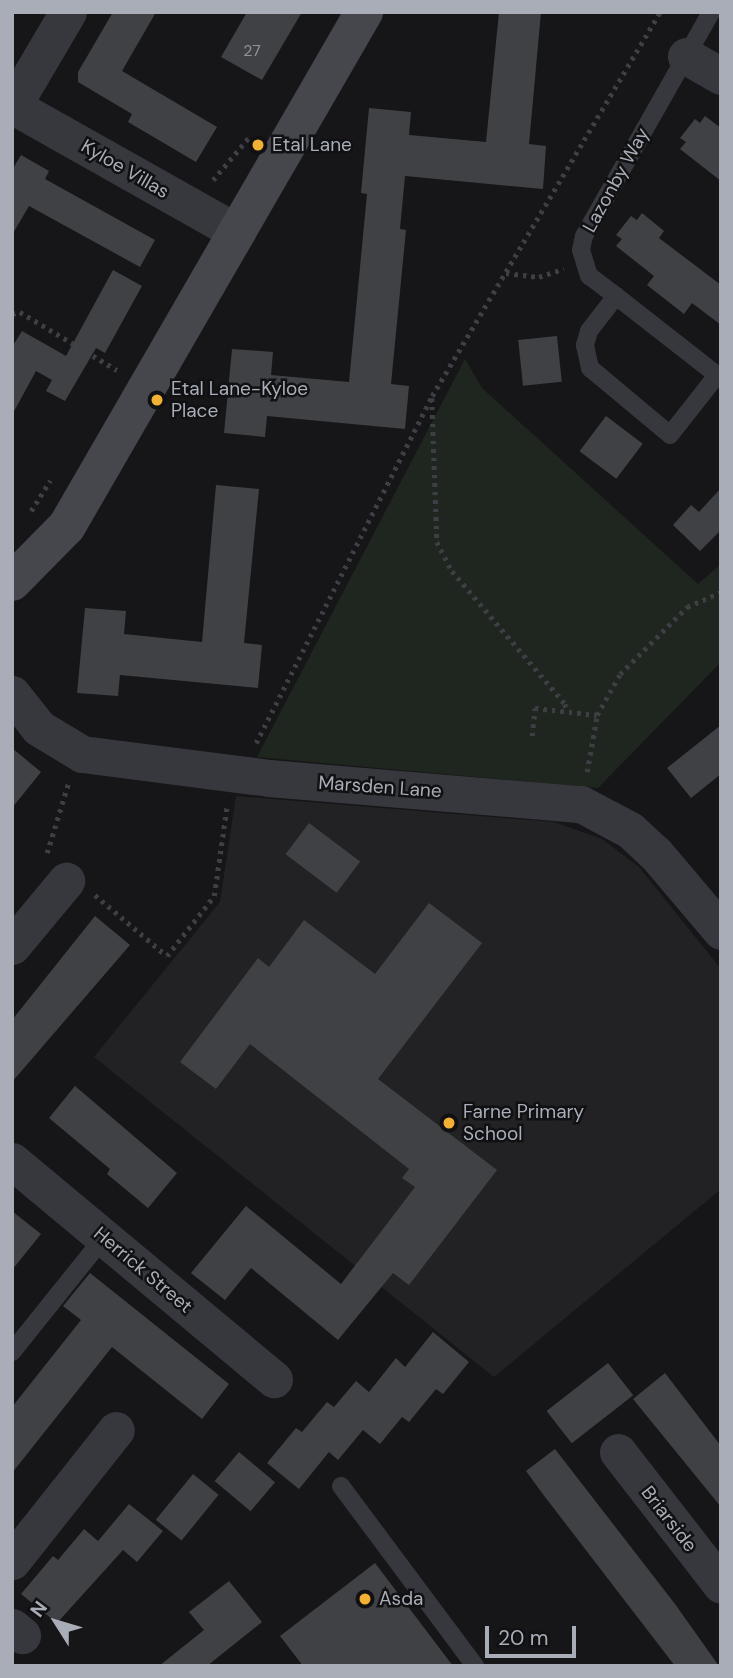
<!DOCTYPE html>
<style>
body{margin:0}
#map{position:relative;width:733px;height:1678px;overflow:hidden;background:#161618;font-family:"DM Sans",sans-serif}
div>[style]{position:absolute}
.built>*{inset:0;background:#222225}
.green>*{inset:0;background:#1e261f}
.building>*{inset:0;background:#404145;transform-origin:0 0}
.path>*{height:4.5px;margin-top:-2.25px;transform-origin:0;background:repeating-linear-gradient(90deg,#3d3f44 0 3.5px,transparent 0 8.5px)}
.lane>*{height:18px;margin:-9px;padding:0 9px;transform-origin:9px;border-radius:9px;background:#37383d}
.street>*{height:37px;margin:-18.5px;padding:0 18.5px;transform-origin:18.5px;border-radius:18.5px;background:#37383d}
.secondary>*{height:38px;margin:-19px;padding:0 19px;transform-origin:19px;border-radius:19px;background:#45474d}
.dots>*{width:19px;height:19px;translate:-50% -50%;box-sizing:border-box;border:4px solid #111113;border-radius:50%}
span{translate:-50% -50%;white-space:nowrap;text-align:center;line-height:1.15;-webkit-text-stroke:5px #111113;paint-order:stroke}
.number-label{font-size:16px;color:#8e929b}
.number-label span{-webkit-text-stroke-width:0}
.poi-label{font-size:19px;color:#a8adb8}
.left{translate:0 -50%;text-align:left}
.street-label{font-size:19px;color:#a8adb8}
.frame{position:absolute;inset:0;border:14px solid #a8adb8;pointer-events:none}
.north{position:absolute;left:21px;top:1587px;width:70px;height:70px;-webkit-text-stroke:5px #111113;paint-order:stroke;rotate:307deg;font-size:19px;font-weight:700;line-height:28px;text-align:center;color:#a8adb8}
.north::after{content:'';display:block;margin:auto;width:24px;height:32px;background:#a8adb8;clip-path:polygon(50% 0,100% 100%,50% 72%,0 100%)}
.scale{position:absolute;left:485px;top:1626px;width:91px;height:32px;box-sizing:border-box;border:4px solid #a8adb8;border-top:0;padding-left:9px;font-size:21px;line-height:24px;white-space:nowrap;color:#a8adb8;-webkit-text-stroke:5px #111113;paint-order:stroke}
</style>
<div id="map">
<div class="built">
<div style="clip-path:polygon(236px 796px,554px 822px,602px 839px,639px 867px,721px 969px,721px 1189px,494px 1377px,94px 1057px,220px 902px)"></div>
</div>
<div class="green">
<div style="clip-path:polygon(465px 359px,482px 388px,698px 584px,721px 564px,721px 662px,598px 788px,257px 757px)"></div>
</div>
<div class="building">
<div style="clip-path:polygon(113px 12px,156px 12px,122px 71px,217px 127px,196px 162px,128px 122px,132px 114px,78px 82px,78px 72px)"></div>
<div style="clip-path:polygon(247px 12px,302px 12px,262px 80px,221px 57px)"></div>
<div style="clip-path:polygon(499px 12px,541px 12px,529px 144px,546px 146px,543px 189px,405px 176px,400px 229px,406px 230px,391px 384px,409px 386px,405px 429px,267px 416px,265px 437px,224px 433px,232px 349px,273px 352px,271px 375px,349px 382px,367px 194px,361px 193px,369px 108px,411px 112px,409px 135px,486px 142px)"></div>
<div style="clip-path:polygon(705px 116px,721px 128px,721px 181px,680px 149px,686px 142px,680px 138px,695px 119px,700px 123px)"></div>
<div style="clip-path:polygon(21px 155px,49px 171px,45px 179px,155px 240px,140px 267px,29px 206px,12px 235px,12px 170px)"></div>
<div style="clip-path:polygon(642px 213px,664px 231px,659px 238px,721px 285px,721px 325px,692px 303px,684px 314px,647px 285px,654px 276px,616px 246px,622px 239px,616px 235px,631px 216px,637px 220px)"></div>
<div style="clip-path:polygon(113px 270px,142px 286px,105px 353px,96px 348px,65px 401px,46px 391px,52px 380px,36px 371px,12px 415px,12px 347px,22px 331px,66px 356px)"></div>
<div style="left:557px;top:336px;width:46px;height:39px;rotate:84deg"></div>
<div style="left:606px;top:416px;width:46px;height:44px;rotate:37deg"></div>
<div style="clip-path:polygon(216px 485px,259px 489px,244px 643px,262px 645px,258px 688px,120px 675px,118px 696px,77px 693px,85px 608px,126px 611px,124px 634px,202px 642px)"></div>
<div style="clip-path:polygon(721px 488px,721px 530px,700px 551px,673px 525px,691px 505px,699px 512px)"></div>
<div style="clip-path:polygon(721px 725px,721px 774px,691px 798px,667px 768px)"></div>
<div style="clip-path:polygon(12px 748px,41px 772px,12px 808px)"></div>
<div style="left:309px;top:823px;width:64px;height:39px;rotate:37deg"></div>
<div style="clip-path:polygon(429px 903px,482px 943px,378px 1079px,497px 1170px,409px 1285px,393px 1273px,338px 1340px,251px 1268px,225px 1300px,191px 1273px,246px 1206px,341px 1284px,415px 1187px,402px 1178px,409px 1169px,250px 1044px,216px 1089px,180px 1062px,258px 958px,269px 967px,304px 920px,375px 974px)"></div>
<div style="clip-path:polygon(95px 916px,130px 945px,12px 1082px,12px 1020px)"></div>
<div style="clip-path:polygon(75px 1086px,177px 1173px,148px 1208px,107px 1174px,110px 1169px,49px 1118px)"></div>
<div style="clip-path:polygon(12px 1211px,41px 1234px,12px 1270px)"></div>
<div style="clip-path:polygon(90px 1273px,229px 1384px,202px 1419px,112px 1347px,12px 1473px,12px 1407px,81px 1320px,63px 1306px)"></div>
<div style="clip-path:polygon(433px 1332px,469px 1362px,443px 1394px,436px 1389px,409px 1422px,402px 1417px,380px 1444px,363px 1430px,338px 1460px,329px 1452px,299px 1489px,267px 1463px,296px 1428px,302px 1432px,327px 1402px,334px 1407px,356px 1381px,369px 1392px,396px 1358px,405px 1367px)"></div>
<div style="left:608px;top:1363px;width:41px;height:78px;rotate:52deg"></div>
<div style="clip-path:polygon(665px 1373px,721px 1446px,721px 1507px,633px 1399px)"></div>
<div style="clip-path:polygon(555px 1449px,675px 1604px,719px 1666px,675px 1666px,542px 1493px,526px 1471px)"></div>
<div style="left:239px;top:1452px;width:47px;height:38px;rotate:40deg"></div>
<div style="left:193px;top:1474px;width:33px;height:59px;rotate:39deg"></div>
<div style="clip-path:polygon(129px 1504px,163px 1531px,137px 1562px,123px 1550px,57px 1623px,21px 1594px,53px 1556px,58px 1560px,84px 1529px,98px 1541px)"></div>
<div style="clip-path:polygon(375px 1563px,453px 1666px,303px 1666px,280px 1636px)"></div>
<div style="clip-path:polygon(229px 1581px,262px 1622px,207px 1666px,159px 1666px,204px 1630px,189px 1612px)"></div>
</div>
<div class="path">
<div style="left:213px;top:180px;width:57px;rotate:-49.9deg"></div>
<div style="left:506px;top:273px;width:33px;rotate:7deg"></div>
<div style="left:539px;top:277px;width:26px;rotate:-18deg"></div>
<div style="left:12px;top:314px;width:8px;rotate:-14deg"></div>
<div style="left:20px;top:312px;width:113px;rotate:30.9deg"></div>
<div style="left:432px;top:398px;width:144px;rotate:88deg"></div>
<div style="left:437px;top:542px;width:33px;rotate:63deg"></div>
<div style="left:452px;top:571px;width:175px;rotate:49.6deg"></div>
<div style="left:565px;top:704px;width:8px;rotate:76deg"></div>
<div style="left:31px;top:511px;width:36px;rotate:-58deg"></div>
<div style="left:532px;top:736px;width:28px;rotate:-84deg"></div>
<div style="left:535px;top:708px;width:62px;rotate:6.4deg"></div>
<div style="left:256px;top:743px;width:389px;rotate:-63.1deg"></div>
<div style="left:432px;top:396px;width:447px;rotate:-59.3deg"></div>
<div style="left:587px;top:772px;width:58px;rotate:-80deg"></div>
<div style="left:597px;top:715px;width:47px;rotate:-60.7deg"></div>
<div style="left:620px;top:674px;width:95px;rotate:-45deg"></div>
<div style="left:687px;top:607px;width:37px;rotate:-24deg"></div>
<div style="left:47px;top:853px;width:75px;rotate:-73deg"></div>
<div style="left:95px;top:895px;width:94px;rotate:40.3deg"></div>
<div style="left:167px;top:956px;width:76px;rotate:-51.9deg"></div>
<div style="left:214px;top:896px;width:91px;rotate:-81.8deg"></div>
</div>
<div class="lane">
<div style="left:616px;top:296px;width:44px;rotate:127.6deg"></div>
<div style="left:589px;top:331px;width:15px;rotate:106deg"></div>
<div style="left:585px;top:345px;width:24px;rotate:78deg"></div>
<div style="left:590px;top:368px;width:104px;rotate:39.9deg"></div>
<div style="left:670px;top:435px;width:76px;rotate:-51.9deg"></div>
<div style="left:717px;top:375px;width:128px;rotate:-142deg"></div>
<div style="left:616px;top:296px;width:34px;rotate:-143deg"></div>
<div style="left:589px;top:276px;width:27px;rotate:-107deg"></div>
<div style="left:581px;top:250px;width:14px;rotate:-78deg"></div>
<div style="left:584px;top:236px;width:257px;rotate:-60.4deg"></div>
<div style="left:12px;top:1352px;width:147px;rotate:-51.3deg"></div>
<div style="left:341px;top:1486px;width:224px;rotate:53.3deg"></div>
</div>
<div class="street">
<div style="left:686px;top:56px;width:40px;rotate:29.7deg"></div>
<div style="left:13px;top:106px;width:257px;rotate:29.4deg"></div>
<div style="left:12px;top:107px;width:110px;rotate:-59.5deg"></div>
<div style="left:12px;top:694px;width:43px;rotate:51.5deg"></div>
<div style="left:39px;top:728px;width:50px;rotate:31.2deg"></div>
<div style="left:82px;top:754px;width:189px;rotate:7.3deg"></div>
<div style="left:269px;top:778px;width:313px;rotate:4.8deg"></div>
<div style="left:581px;top:804px;width:55px;rotate:28deg"></div>
<div style="left:630px;top:830px;width:35px;rotate:43deg"></div>
<div style="left:656px;top:854px;width:101px;rotate:49.8deg"></div>
<div style="left:12px;top:946px;width:85px;rotate:-50.3deg"></div>
<div style="left:12px;top:1161px;width:341px;rotate:39.8deg"></div>
<div style="left:618px;top:1452px;width:168px;rotate:52.2deg"></div>
<div style="left:12px;top:1561px;width:167px;rotate:-51.6deg"></div>
<div style="left:12px;top:1627px;width:13px;rotate:39deg"></div>
</div>
<div class="secondary">
<div style="left:12px;top:582px;width:78px;rotate:-45.5deg"></div>
<div style="left:67px;top:526px;width:594px;rotate:-59.98deg"></div>
</div>
<div class="dots">
<div style="left:258px;top:145px;background:#f2b134"></div>
<div style="left:157px;top:400px;background:#f2b134"></div>
<div style="left:449px;top:1123px;background:#f2b134"></div>
<div style="left:365px;top:1599px;background:#f2b134"></div>
</div>
<div class="number-label">
<span style="left:252px;top:51px">27</span>
</div>
<div class="poi-label">
<span class="left" style="left:272px;top:145px">Etal Lane</span>
<span class="left" style="left:171px;top:400px">Etal Lane-Kyloe<br>Place</span>
<span class="left" style="left:463px;top:1123px">Farne Primary<br>School</span>
<span class="left" style="left:379px;top:1599px">Asda</span>
</div>
<div class="street-label">
<span style="left:125px;top:169px;rotate:30deg">Kyloe Villas</span>
<span style="left:616px;top:180px;rotate:-61deg">Lazonby Way</span>
<span style="left:380px;top:787px;rotate:4deg">Marsden Lane</span>
<span style="left:143px;top:1270px;rotate:40deg">Herrick Street</span>
<span style="left:669px;top:1519px;rotate:52deg">Briarside</span>
</div>
<div class="frame"></div>
<div class="north">N</div>
<div class="scale">20 m</div>
</div>
